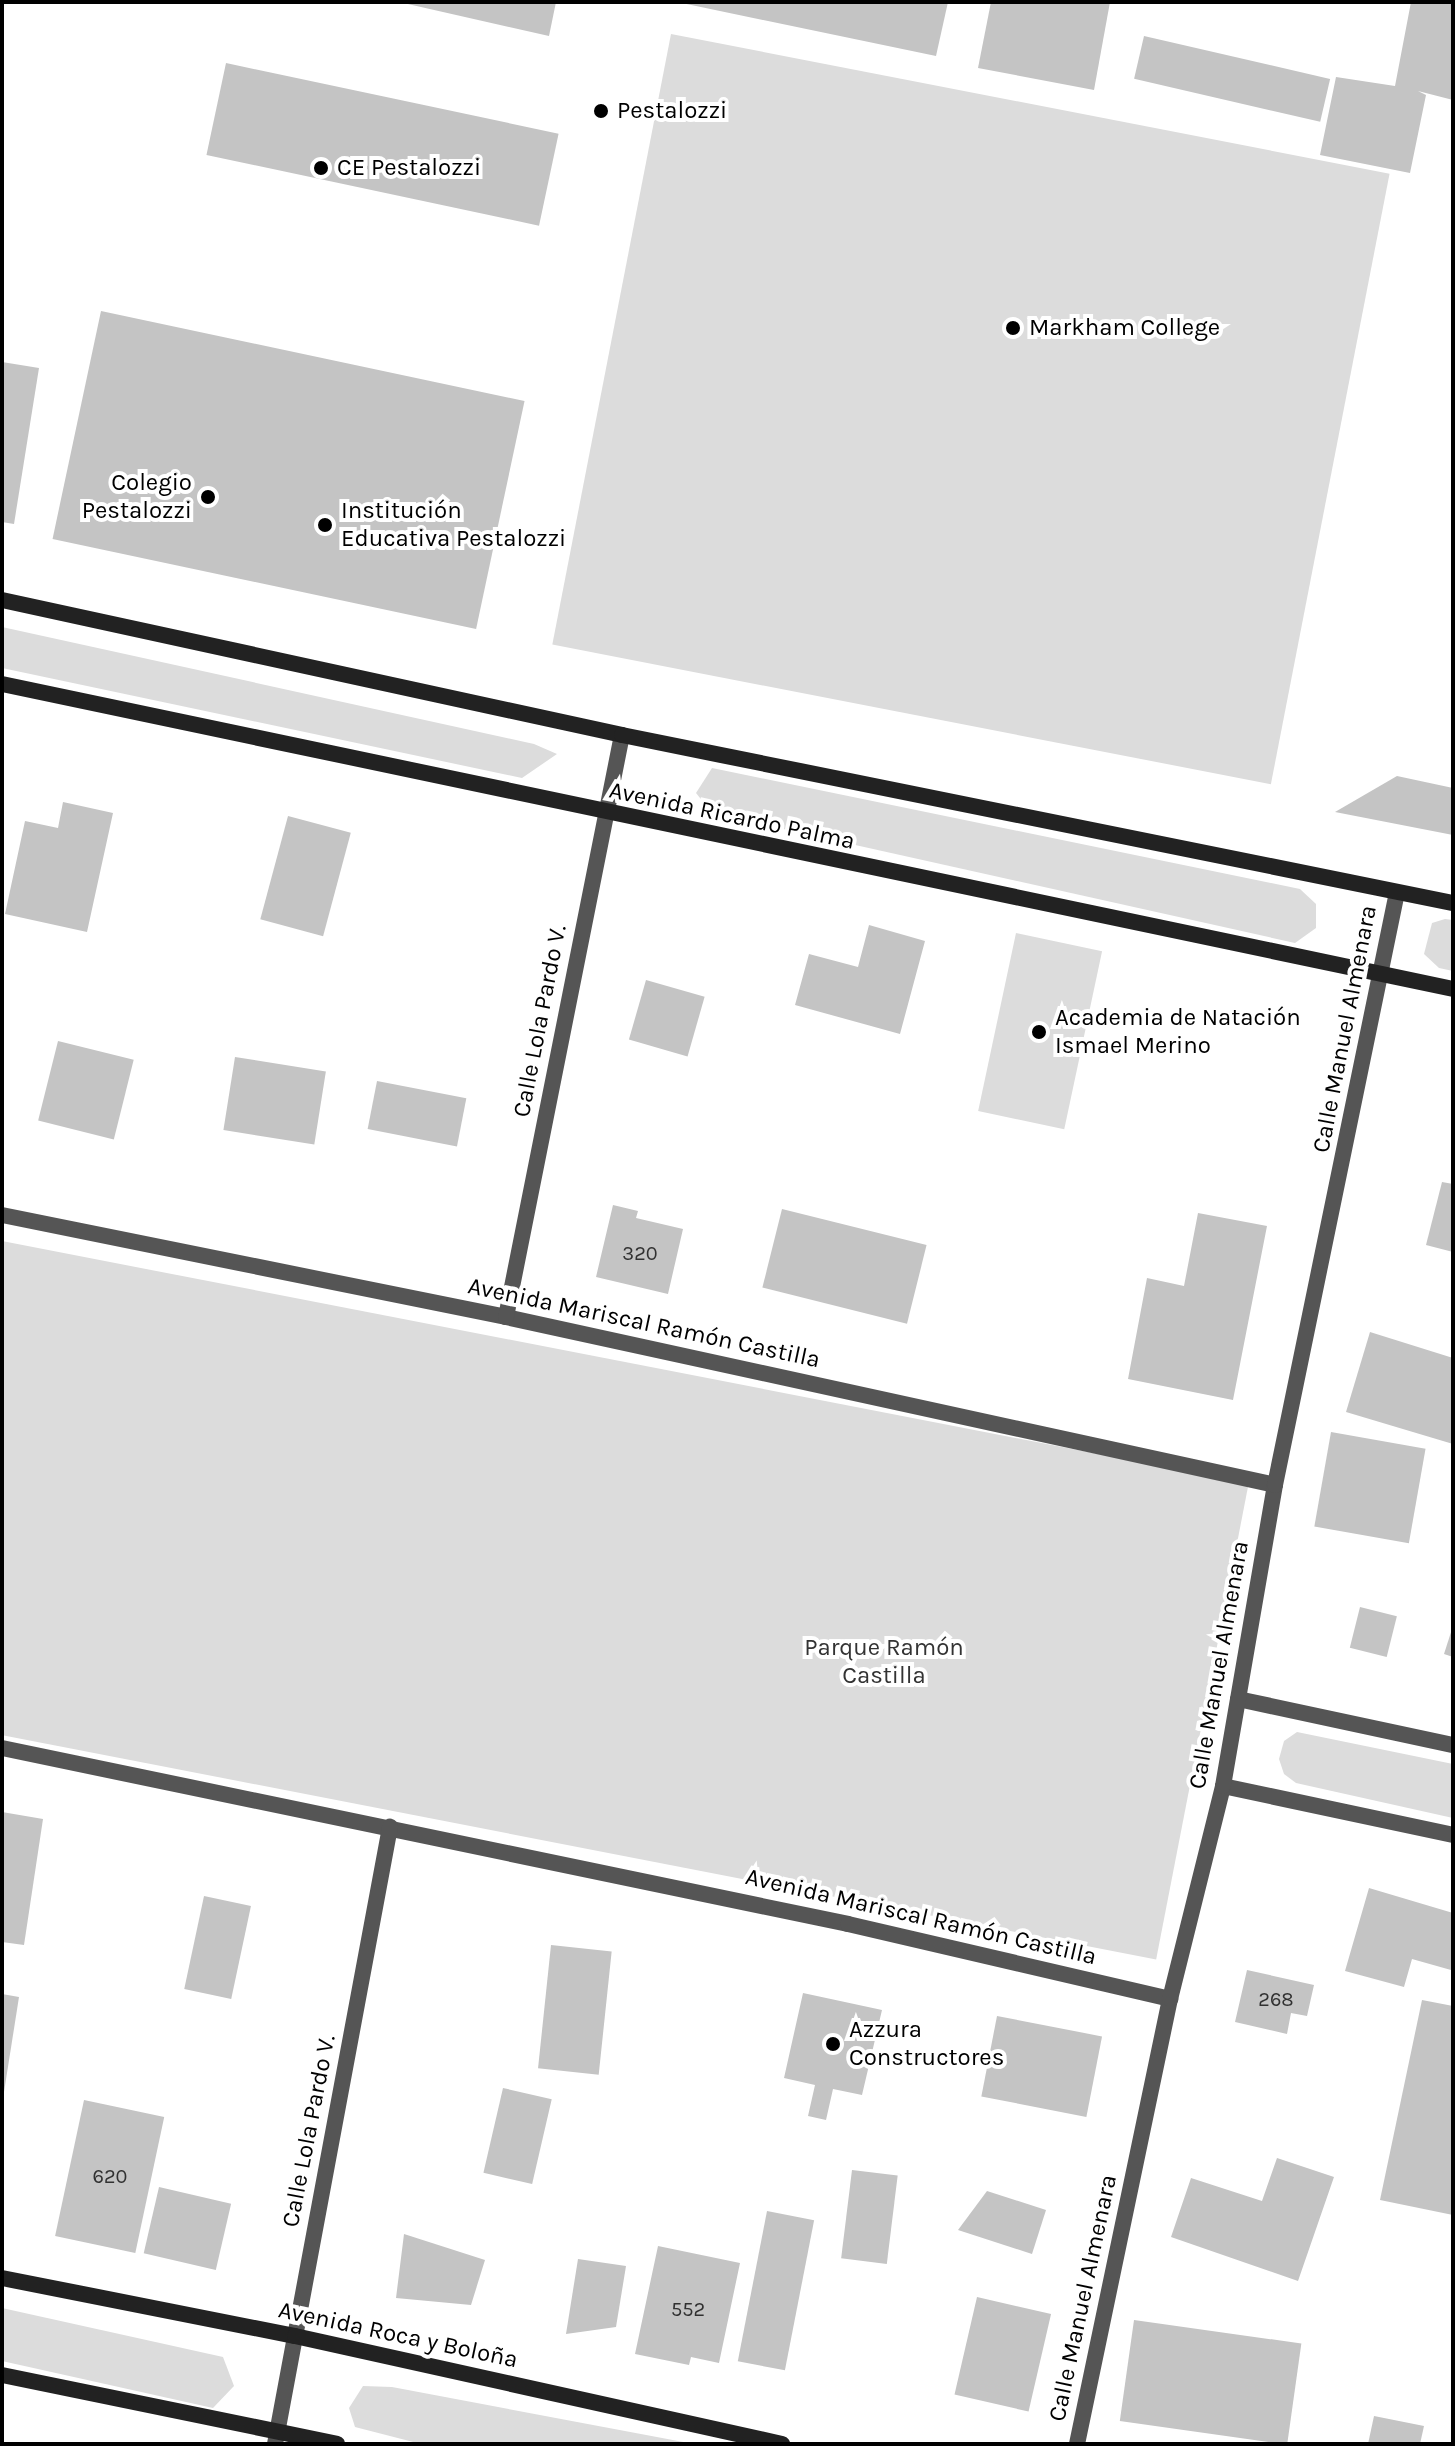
<!DOCTYPE html>
<meta charset="utf-8">
<style>
body{margin:0}
#map{position:relative;width:1455px;height:2446px;overflow:hidden;background:#fff;font-family:Karla,sans-serif}
div>[style]{position:absolute}
.green>*{inset:0;background:#dcdcdc;transform-origin:0 0}
.building>*{inset:0;background:#c4c4c4;transform-origin:0 0}
.street>*{height:16px;margin:-8px;padding:0 8px;transform-origin:8px;border-radius:8px;background:#555}
.secondary>*{height:16px;margin:-8px;padding:0 8px;transform-origin:8px;border-radius:8px;background:#222}
.dots>*{width:22px;height:22px;translate:-50% -50%;box-sizing:border-box;border:4px solid #fff;border-radius:50%}
span{translate:-50% -50%;white-space:nowrap;text-align:center;line-height:1.15;-webkit-text-stroke:8px #fff;paint-order:stroke}
.number-label{font-size:20px;color:#313131}
.number-label span{-webkit-text-stroke-width:0}
.poi-label{font-size:24px;color:#000}
.left{translate:0 -50%;text-align:left}
.right{translate:-100% -50%;text-align:right}
.street-label{font-size:24px;color:#000}
.park-label{font-size:24px;color:#333}
.frame{position:absolute;inset:0;border:4px solid #000;pointer-events:none}
</style>
<div id="map">
<div class="green">
<div style="left:671px;top:34px;width:732px;height:622px;rotate:11deg"></div>
<div style="clip-path:polygon(2px 627px,534px 744px,557px 754px,522px 778px,2px 668px)"></div>
<div style="clip-path:polygon(712px 768px,1300px 889px,1316px 904px,1316px 928px,1295px 943px,712px 813px,696px 793px)"></div>
<div style="clip-path:polygon(1445px 919px,1453px 920px,1453px 971px,1439px 968px,1424px 954px,1432px 923px)"></div>
<div style="left:1016px;top:933px;width:88px;height:182px;rotate:12deg"></div>
<div style="left:2px;top:1241px;width:1270px;height:485px;rotate:11deg"></div>
<div style="clip-path:polygon(1297px 1732px,1453px 1764px,1453px 1818px,1296px 1783px,1284px 1774px,1279px 1759px,1284px 1741px)"></div>
<div style="clip-path:polygon(2px 2308px,223px 2357px,234px 2386px,213px 2408px,2px 2361px)"></div>
<div style="clip-path:polygon(363px 2386px,392px 2387px,694px 2444px,421px 2444px,355px 2427px,349px 2408px)"></div>
</div>
<div class="building">
<div style="clip-path:polygon(399px 2px,556px 2px,549px 36px)"></div>
<div style="clip-path:polygon(677px 2px,948px 2px,936px 56px)"></div>
<div style="clip-path:polygon(991px 2px,1110px 2px,1094px 90px,978px 68px)"></div>
<div style="clip-path:polygon(1411px 2px,1453px 2px,1453px 100px,1418px 91px,1426px 95px,1410px 173px,1320px 155px,1336px 77px,1395px 86px)"></div>
<div style="left:1144px;top:36px;width:191px;height:44px;rotate:13deg"></div>
<div style="left:226px;top:63px;width:340px;height:94px;rotate:12deg"></div>
<div style="left:101px;top:311px;width:433px;height:233px;rotate:12deg"></div>
<div style="clip-path:polygon(2px 362px,39px 368px,14px 524px,2px 522px)"></div>
<div style="clip-path:polygon(1397px 776px,1453px 788px,1453px 835px,1335px 812px)"></div>
<div style="clip-path:polygon(63px 802px,113px 813px,87px 932px,5px 914px,25px 821px,58px 828px)"></div>
<div style="left:288px;top:816px;width:65px;height:107px;rotate:15deg"></div>
<div style="clip-path:polygon(869px 925px,925px 941px,900px 1034px,795px 1005px,809px 954px,858px 967px)"></div>
<div style="left:646px;top:980px;width:61px;height:62px;rotate:16deg"></div>
<div style="left:58px;top:1041px;width:78px;height:82px;rotate:14deg"></div>
<div style="left:235px;top:1057px;width:92px;height:74px;rotate:9deg"></div>
<div style="left:377px;top:1081px;width:91px;height:49px;rotate:11deg"></div>
<div style="clip-path:polygon(1442px 1182px,1453px 1184px,1453px 1252px,1426px 1245px)"></div>
<div style="clip-path:polygon(613px 1205px,638px 1211px,636px 1218px,683px 1229px,668px 1294px,596px 1277px)"></div>
<div style="left:782px;top:1209px;width:149px;height:81px;rotate:14deg"></div>
<div style="clip-path:polygon(1198px 1213px,1267px 1226px,1233px 1400px,1128px 1379px,1147px 1278px,1184px 1286px)"></div>
<div style="clip-path:polygon(1370px 1332px,1453px 1358px,1453px 1444px,1346px 1412px)"></div>
<div style="left:1331px;top:1432px;width:96px;height:96px;rotate:10deg"></div>
<div style="left:1360px;top:1607px;width:38px;height:42px;rotate:14deg"></div>
<div style="clip-path:polygon(1452px 1629px,1453px 1629px,1453px 1657px,1444px 1654px)"></div>
<div style="clip-path:polygon(2px 1812px,43px 1819px,24px 1945px,2px 1942px)"></div>
<div style="clip-path:polygon(1369px 1888px,1453px 1913px,1451px 1970px,1412px 1959px,1404px 1987px,1345px 1971px)"></div>
<div style="left:204px;top:1896px;width:48px;height:95px;rotate:12deg"></div>
<div style="left:551px;top:1945px;width:61px;height:124px;rotate:6deg"></div>
<div style="clip-path:polygon(1247px 1970px,1314px 1985px,1307px 2016px,1291px 2013px,1287px 2034px,1235px 2022px)"></div>
<div style="clip-path:polygon(803px 1993px,882px 2010px,862px 2095px,833px 2089px,826px 2120px,808px 2116px,815px 2085px,784px 2078px)"></div>
<div style="clip-path:polygon(2px 1994px,19px 1997px,4px 2092px,2px 2092px)"></div>
<div style="clip-path:polygon(1422px 2000px,1453px 2006px,1453px 2215px,1380px 2200px)"></div>
<div style="left:997px;top:2016px;width:107px;height:82px;rotate:11deg"></div>
<div style="left:503px;top:2088px;width:50px;height:87px;rotate:13deg"></div>
<div style="left:84px;top:2100px;width:82px;height:139px;rotate:12deg"></div>
<div style="clip-path:polygon(1277px 2158px,1334px 2177px,1298px 2281px,1171px 2237px,1191px 2178px,1262px 2201px)"></div>
<div style="left:852px;top:2170px;width:46px;height:89px;rotate:7deg"></div>
<div style="left:159px;top:2187px;width:74px;height:68px;rotate:13deg"></div>
<div style="clip-path:polygon(987px 2191px,1046px 2210px,1032px 2254px,958px 2230px)"></div>
<div style="left:767px;top:2211px;width:48px;height:153px;rotate:11deg"></div>
<div style="clip-path:polygon(404px 2234px,485px 2260px,471px 2305px,396px 2298px)"></div>
<div style="clip-path:polygon(658px 2246px,740px 2263px,719px 2363px,691px 2357px,689px 2365px,635px 2354px)"></div>
<div style="clip-path:polygon(578px 2259px,626px 2266px,616px 2327px,566px 2334px)"></div>
<div style="left:977px;top:2297px;width:76px;height:100px;rotate:13deg"></div>
<div style="left:1134px;top:2320px;width:169px;height:102px;rotate:8deg"></div>
<div style="clip-path:polygon(1374px 2416px,1424px 2426px,1420px 2444px,1368px 2444px)"></div>
</div>
<div class="street">
<div style="left:2px;top:1215px;width:514px;rotate:11.44deg"></div>
<div style="left:506px;top:1317px;width:787px;rotate:12.32deg"></div>
<div style="left:506px;top:1317px;width:593px;rotate:-78.73deg"></div>
<div style="left:1238px;top:1699px;width:220px;rotate:12.1deg"></div>
<div style="left:2px;top:1748px;width:864px;rotate:11.75deg"></div>
<div style="left:848px;top:1924px;width:331px;rotate:13.1deg"></div>
<div style="left:1223px;top:1786px;width:235px;rotate:12deg"></div>
<div style="left:275px;top:2444px;width:628px;rotate:-79.44deg"></div>
<div style="left:1077px;top:2444px;width:455px;rotate:-78.2deg"></div>
<div style="left:1170px;top:1999px;width:219px;rotate:-76deg"></div>
<div style="left:1223px;top:1786px;width:305px;rotate:-80.2deg"></div>
<div style="left:1275px;top:1485px;width:605px;rotate:-78.37deg"></div>
</div>
<div class="secondary">
<div style="left:2px;top:600px;width:635px;rotate:12.28deg"></div>
<div style="left:622px;top:735px;width:848px;rotate:11.43deg"></div>
<div style="left:2px;top:684px;width:1483px;rotate:11.87deg"></div>
<div style="left:2px;top:2278px;width:299px;rotate:11.2deg"></div>
<div style="left:295px;top:2336px;width:499px;rotate:12.5deg"></div>
<div style="left:2px;top:2375px;width:342px;rotate:11.6deg"></div>
</div>
<div class="dots">
<div style="left:601px;top:111px;background:#000"></div>
<div style="left:321px;top:168px;background:#000"></div>
<div style="left:1013px;top:328px;background:#000"></div>
<div style="left:208px;top:497px;background:#000"></div>
<div style="left:325px;top:525px;background:#000"></div>
<div style="left:1039px;top:1032px;background:#000"></div>
<div style="left:833px;top:2044px;background:#000"></div>
</div>
<div class="number-label">
<span style="left:640px;top:1253px">320</span>
<span style="left:1276px;top:1999px">268</span>
<span style="left:110px;top:2176px">620</span>
<span style="left:688px;top:2309px">552</span>
</div>
<div class="poi-label">
<span class="left" style="left:617px;top:111px">Pestalozzi</span>
<span class="left" style="left:337px;top:168px">CE Pestalozzi</span>
<span class="left" style="left:1029px;top:328px">Markham College</span>
<span class="right" style="left:192px;top:497px">Colegio<br>Pestalozzi</span>
<span class="left" style="left:341px;top:525px">Institución<br>Educativa Pestalozzi</span>
<span class="left" style="left:1055px;top:1032px">Academia de Natación<br>Ismael Merino</span>
<span class="left" style="left:849px;top:2044px">Azzura<br>Constructores</span>
</div>
<div class="street-label">
<span style="left:732px;top:816px;rotate:12deg">Avenida Ricardo Palma</span>
<span style="left:540px;top:1021px;rotate:-79deg">Calle Lola Pardo V.</span>
<span style="left:1345px;top:1029px;rotate:-79deg">Calle Manuel Almenara</span>
<span style="left:644px;top:1323px;rotate:12deg">Avenida Mariscal Ramón Castilla</span>
<span style="left:1219px;top:1665px;rotate:-80deg">Calle Manuel Almenara</span>
<span style="left:921px;top:1917px;rotate:13deg">Avenida Mariscal Ramón Castilla</span>
<span style="left:309px;top:2131px;rotate:-79deg">Calle Lola Pardo V.</span>
<span style="left:1083px;top:2298px;rotate:-78deg">Calle Manuel Almenara</span>
<span style="left:398px;top:2335px;rotate:12deg">Avenida Roca y Boloña</span>
</div>
<div class="park-label">
<span style="left:884px;top:1662px">Parque Ramón<br>Castilla</span>
</div>
<div class="frame"></div>
</div>
